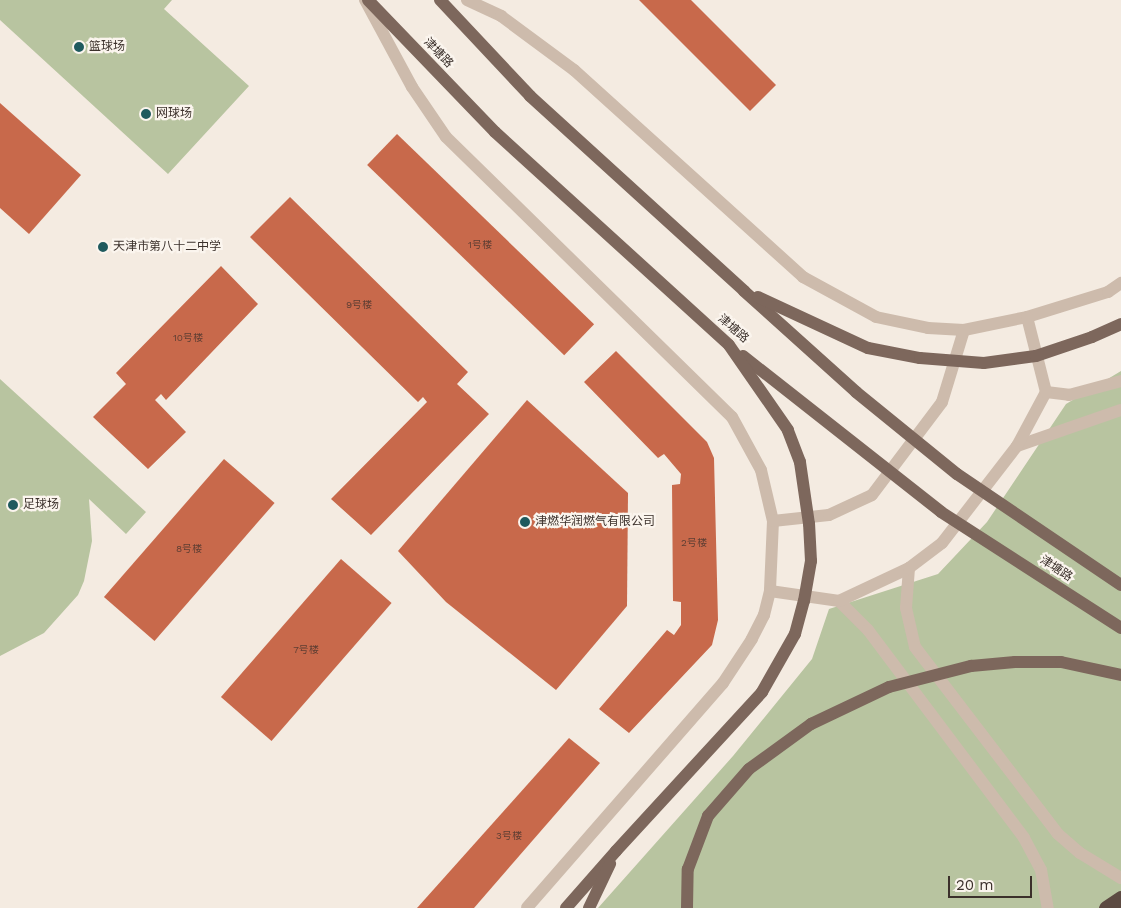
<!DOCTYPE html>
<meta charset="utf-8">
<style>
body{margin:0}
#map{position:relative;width:1121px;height:908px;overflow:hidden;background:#f4ebe1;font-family:"Work Sans","Noto Sans SC",sans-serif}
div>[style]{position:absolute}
.green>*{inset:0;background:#b8c4a0}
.building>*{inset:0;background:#c8694b;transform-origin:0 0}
.minor>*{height:12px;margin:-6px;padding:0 6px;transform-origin:6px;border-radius:6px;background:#cdbbac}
.major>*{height:12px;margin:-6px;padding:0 6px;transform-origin:6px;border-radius:6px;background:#7d675c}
.highway>*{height:15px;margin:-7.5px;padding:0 7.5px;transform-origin:7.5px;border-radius:7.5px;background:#5c4a42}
.major-bridge>*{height:12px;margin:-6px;padding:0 6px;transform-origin:6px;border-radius:6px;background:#7d675c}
.dots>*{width:14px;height:14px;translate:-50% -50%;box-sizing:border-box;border:2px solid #fbf5ee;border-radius:50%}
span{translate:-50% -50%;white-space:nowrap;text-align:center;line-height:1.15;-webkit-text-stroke:4.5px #fbf5ee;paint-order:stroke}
.number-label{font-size:10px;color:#5e3e33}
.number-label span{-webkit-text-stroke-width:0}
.poi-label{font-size:12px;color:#3b302b}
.left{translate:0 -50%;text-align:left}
.street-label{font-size:12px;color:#3b302b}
.scale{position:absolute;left:948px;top:876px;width:84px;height:22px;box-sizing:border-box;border:2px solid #3b302b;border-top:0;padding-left:6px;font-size:15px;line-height:18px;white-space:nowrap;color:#3b302b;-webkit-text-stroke:4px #fbf5ee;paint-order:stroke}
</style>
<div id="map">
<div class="green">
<div style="clip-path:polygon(0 0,172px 0,164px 9px,249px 86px,168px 174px,0 20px)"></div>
<div style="clip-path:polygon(1121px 371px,1121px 908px,598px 908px,733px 756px,812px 659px,829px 609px,938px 574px,987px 522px,1066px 404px)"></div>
<div style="clip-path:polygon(0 379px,146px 512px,126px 534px,89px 499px,92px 541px,84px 581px,78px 595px,44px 633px,0 656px)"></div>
</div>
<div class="building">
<div style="clip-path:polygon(639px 0,691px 0,776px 85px,750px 111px)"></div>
<div style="clip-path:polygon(0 103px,81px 175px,29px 234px,0 208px)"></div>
<div style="left:397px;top:134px;width:274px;height:43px;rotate:44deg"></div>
<div style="clip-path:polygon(290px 197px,468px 372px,457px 384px,489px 414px,371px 535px,331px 499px,427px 402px,423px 397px,418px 402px,250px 237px)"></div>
<div style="clip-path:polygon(221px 266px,258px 304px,166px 400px,161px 394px,155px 400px,186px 432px,148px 469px,93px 417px,126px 384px,116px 373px)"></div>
<div style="clip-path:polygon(616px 351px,707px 442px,714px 458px,718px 620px,712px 645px,629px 733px,599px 709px,667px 630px,674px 635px,681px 625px,681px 602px,673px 601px,672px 485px,680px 484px,681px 474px,664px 454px,658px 458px,584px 382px)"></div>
<div style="clip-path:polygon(527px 400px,628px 493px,627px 606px,556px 690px,446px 602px,398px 551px)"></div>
<div style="left:224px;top:459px;width:67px;height:183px;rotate:41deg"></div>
<div style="left:341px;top:559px;width:67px;height:183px;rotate:41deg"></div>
<div style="clip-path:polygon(569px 738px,600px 763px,474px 908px,417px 908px)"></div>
</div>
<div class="minor">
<div style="left:365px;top:0;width:99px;rotate:61.6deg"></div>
<div style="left:412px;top:87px;width:60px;rotate:55.8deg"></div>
<div style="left:446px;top:137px;width:400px;rotate:44.4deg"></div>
<div style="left:732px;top:417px;width:60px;rotate:61.3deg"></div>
<div style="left:761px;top:470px;width:52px;rotate:76.8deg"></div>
<div style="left:773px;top:521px;width:70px;rotate:92.5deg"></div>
<div style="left:770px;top:591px;width:25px;rotate:104deg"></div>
<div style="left:764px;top:615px;width:27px;rotate:117deg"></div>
<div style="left:752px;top:639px;width:53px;rotate:123.4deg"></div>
<div style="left:723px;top:683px;width:298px;rotate:131.1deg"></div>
<div style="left:467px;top:0;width:38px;rotate:25deg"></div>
<div style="left:501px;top:16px;width:91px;rotate:36.5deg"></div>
<div style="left:574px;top:70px;width:309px;rotate:42.1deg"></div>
<div style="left:803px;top:277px;width:83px;rotate:28.7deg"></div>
<div style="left:876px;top:317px;width:53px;rotate:11.9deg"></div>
<div style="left:928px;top:328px;width:36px;rotate:3deg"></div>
<div style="left:964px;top:330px;width:64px;rotate:-11.7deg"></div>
<div style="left:1027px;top:317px;width:85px;rotate:-17.2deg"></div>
<div style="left:1108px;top:292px;width:16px;rotate:-35deg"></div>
<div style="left:1046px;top:392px;width:23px;rotate:7deg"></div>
<div style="left:1069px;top:395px;width:54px;rotate:-15.1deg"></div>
<div style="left:1017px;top:446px;width:110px;rotate:-19.1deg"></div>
<div style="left:773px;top:521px;width:56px;rotate:-6.1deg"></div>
<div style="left:829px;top:515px;width:47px;rotate:-24.9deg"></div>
<div style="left:872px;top:495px;width:116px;rotate:-53deg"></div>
<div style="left:942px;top:402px;width:75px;rotate:-73deg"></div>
<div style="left:909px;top:568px;width:40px;rotate:94.3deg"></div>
<div style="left:906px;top:608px;width:40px;rotate:77deg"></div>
<div style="left:915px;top:647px;width:235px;rotate:52.6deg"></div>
<div style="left:1058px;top:834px;width:29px;rotate:41deg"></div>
<div style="left:1080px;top:853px;width:48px;rotate:31.4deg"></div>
<div style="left:770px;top:591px;width:70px;rotate:8.2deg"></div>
<div style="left:839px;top:601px;width:41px;rotate:45deg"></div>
<div style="left:868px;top:630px;width:260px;rotate:53.1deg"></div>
<div style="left:1024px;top:838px;width:36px;rotate:62deg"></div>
<div style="left:1041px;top:870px;width:39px;rotate:80deg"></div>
<div style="left:839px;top:601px;width:77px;rotate:-25.2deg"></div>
<div style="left:909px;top:568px;width:41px;rotate:-37.1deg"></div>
<div style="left:942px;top:543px;width:123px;rotate:-52.3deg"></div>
<div style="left:1017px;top:446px;width:61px;rotate:-61.8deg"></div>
<div style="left:1046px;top:392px;width:77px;rotate:-104.2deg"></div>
</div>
<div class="major">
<div style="left:368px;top:0;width:183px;rotate:46.1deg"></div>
<div style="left:495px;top:132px;width:316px;rotate:42.3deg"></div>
<div style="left:440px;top:0;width:132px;rotate:46.8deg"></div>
<div style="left:530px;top:96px;width:290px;rotate:42.3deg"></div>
<div style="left:566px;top:908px;width:76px;rotate:-48.7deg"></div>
<div style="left:589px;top:908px;width:49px;rotate:-64.5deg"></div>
</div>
<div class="highway">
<div style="left:1106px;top:908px;width:18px;rotate:-34deg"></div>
</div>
<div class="major-bridge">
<div style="left:744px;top:291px;width:151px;rotate:42deg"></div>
<div style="left:856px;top:392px;width:130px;rotate:39.1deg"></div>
<div style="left:957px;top:474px;width:198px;rotate:34.1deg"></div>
<div style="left:758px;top:297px;width:121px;rotate:24.9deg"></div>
<div style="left:868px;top:348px;width:53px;rotate:10.9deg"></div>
<div style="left:920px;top:358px;width:64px;rotate:4.5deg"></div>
<div style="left:984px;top:363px;width:52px;rotate:-7.7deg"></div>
<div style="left:1036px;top:356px;width:59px;rotate:-18.7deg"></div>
<div style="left:1092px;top:337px;width:32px;rotate:-24deg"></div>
<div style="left:743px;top:356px;width:252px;rotate:38.2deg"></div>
<div style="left:941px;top:512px;width:214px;rotate:32.8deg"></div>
<div style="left:616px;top:851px;width:216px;rotate:-47.4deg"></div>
<div style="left:762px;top:692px;width:67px;rotate:-60.4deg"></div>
<div style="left:795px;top:634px;width:34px;rotate:-75deg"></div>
<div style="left:804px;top:601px;width:41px;rotate:-80.1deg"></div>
<div style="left:811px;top:561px;width:37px;rotate:-93deg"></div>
<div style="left:809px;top:524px;width:63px;rotate:-98.3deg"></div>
<div style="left:800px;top:462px;width:34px;rotate:-111deg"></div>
<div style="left:788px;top:430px;width:103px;rotate:-124.8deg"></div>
<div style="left:687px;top:908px;width:39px;rotate:-89deg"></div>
<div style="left:688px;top:869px;width:57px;rotate:-69.3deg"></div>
<div style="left:708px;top:816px;width:62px;rotate:-48.9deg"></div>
<div style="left:749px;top:769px;width:77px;rotate:-36deg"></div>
<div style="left:811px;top:724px;width:86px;rotate:-25.4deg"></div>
<div style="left:889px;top:687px;width:85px;rotate:-14.4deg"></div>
<div style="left:971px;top:666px;width:44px;rotate:-5.2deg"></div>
<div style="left:1015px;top:662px;width:46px"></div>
<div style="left:1061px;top:662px;width:61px;rotate:12.2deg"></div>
</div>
<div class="dots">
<div style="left:79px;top:47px;background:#1f5a5e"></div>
<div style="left:146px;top:114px;background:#1f5a5e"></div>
<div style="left:103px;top:247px;background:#1f5a5e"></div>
<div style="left:13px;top:505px;background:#1f5a5e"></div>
<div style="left:525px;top:522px;background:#1f5a5e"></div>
</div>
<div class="number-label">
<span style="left:480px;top:245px">1号楼</span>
<span style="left:359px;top:305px">9号楼</span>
<span style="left:188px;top:338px">10号楼</span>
<span style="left:694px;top:543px">2号楼</span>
<span style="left:189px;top:549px">8号楼</span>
<span style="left:306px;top:650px">7号楼</span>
<span style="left:509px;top:836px">3号楼</span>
</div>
<div class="poi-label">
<span class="left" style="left:89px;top:47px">篮球场</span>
<span class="left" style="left:156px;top:114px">网球场</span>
<span class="left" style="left:113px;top:247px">天津市第八十二中学</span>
<span class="left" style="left:23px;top:505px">足球场</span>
<span class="left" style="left:535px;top:522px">津燃华润燃气有限公司</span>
</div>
<div class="street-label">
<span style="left:438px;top:53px;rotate:46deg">津塘路</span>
<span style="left:733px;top:329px;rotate:41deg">津塘路</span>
<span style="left:1056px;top:569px;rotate:33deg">津塘路</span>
</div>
<div class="scale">20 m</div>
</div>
